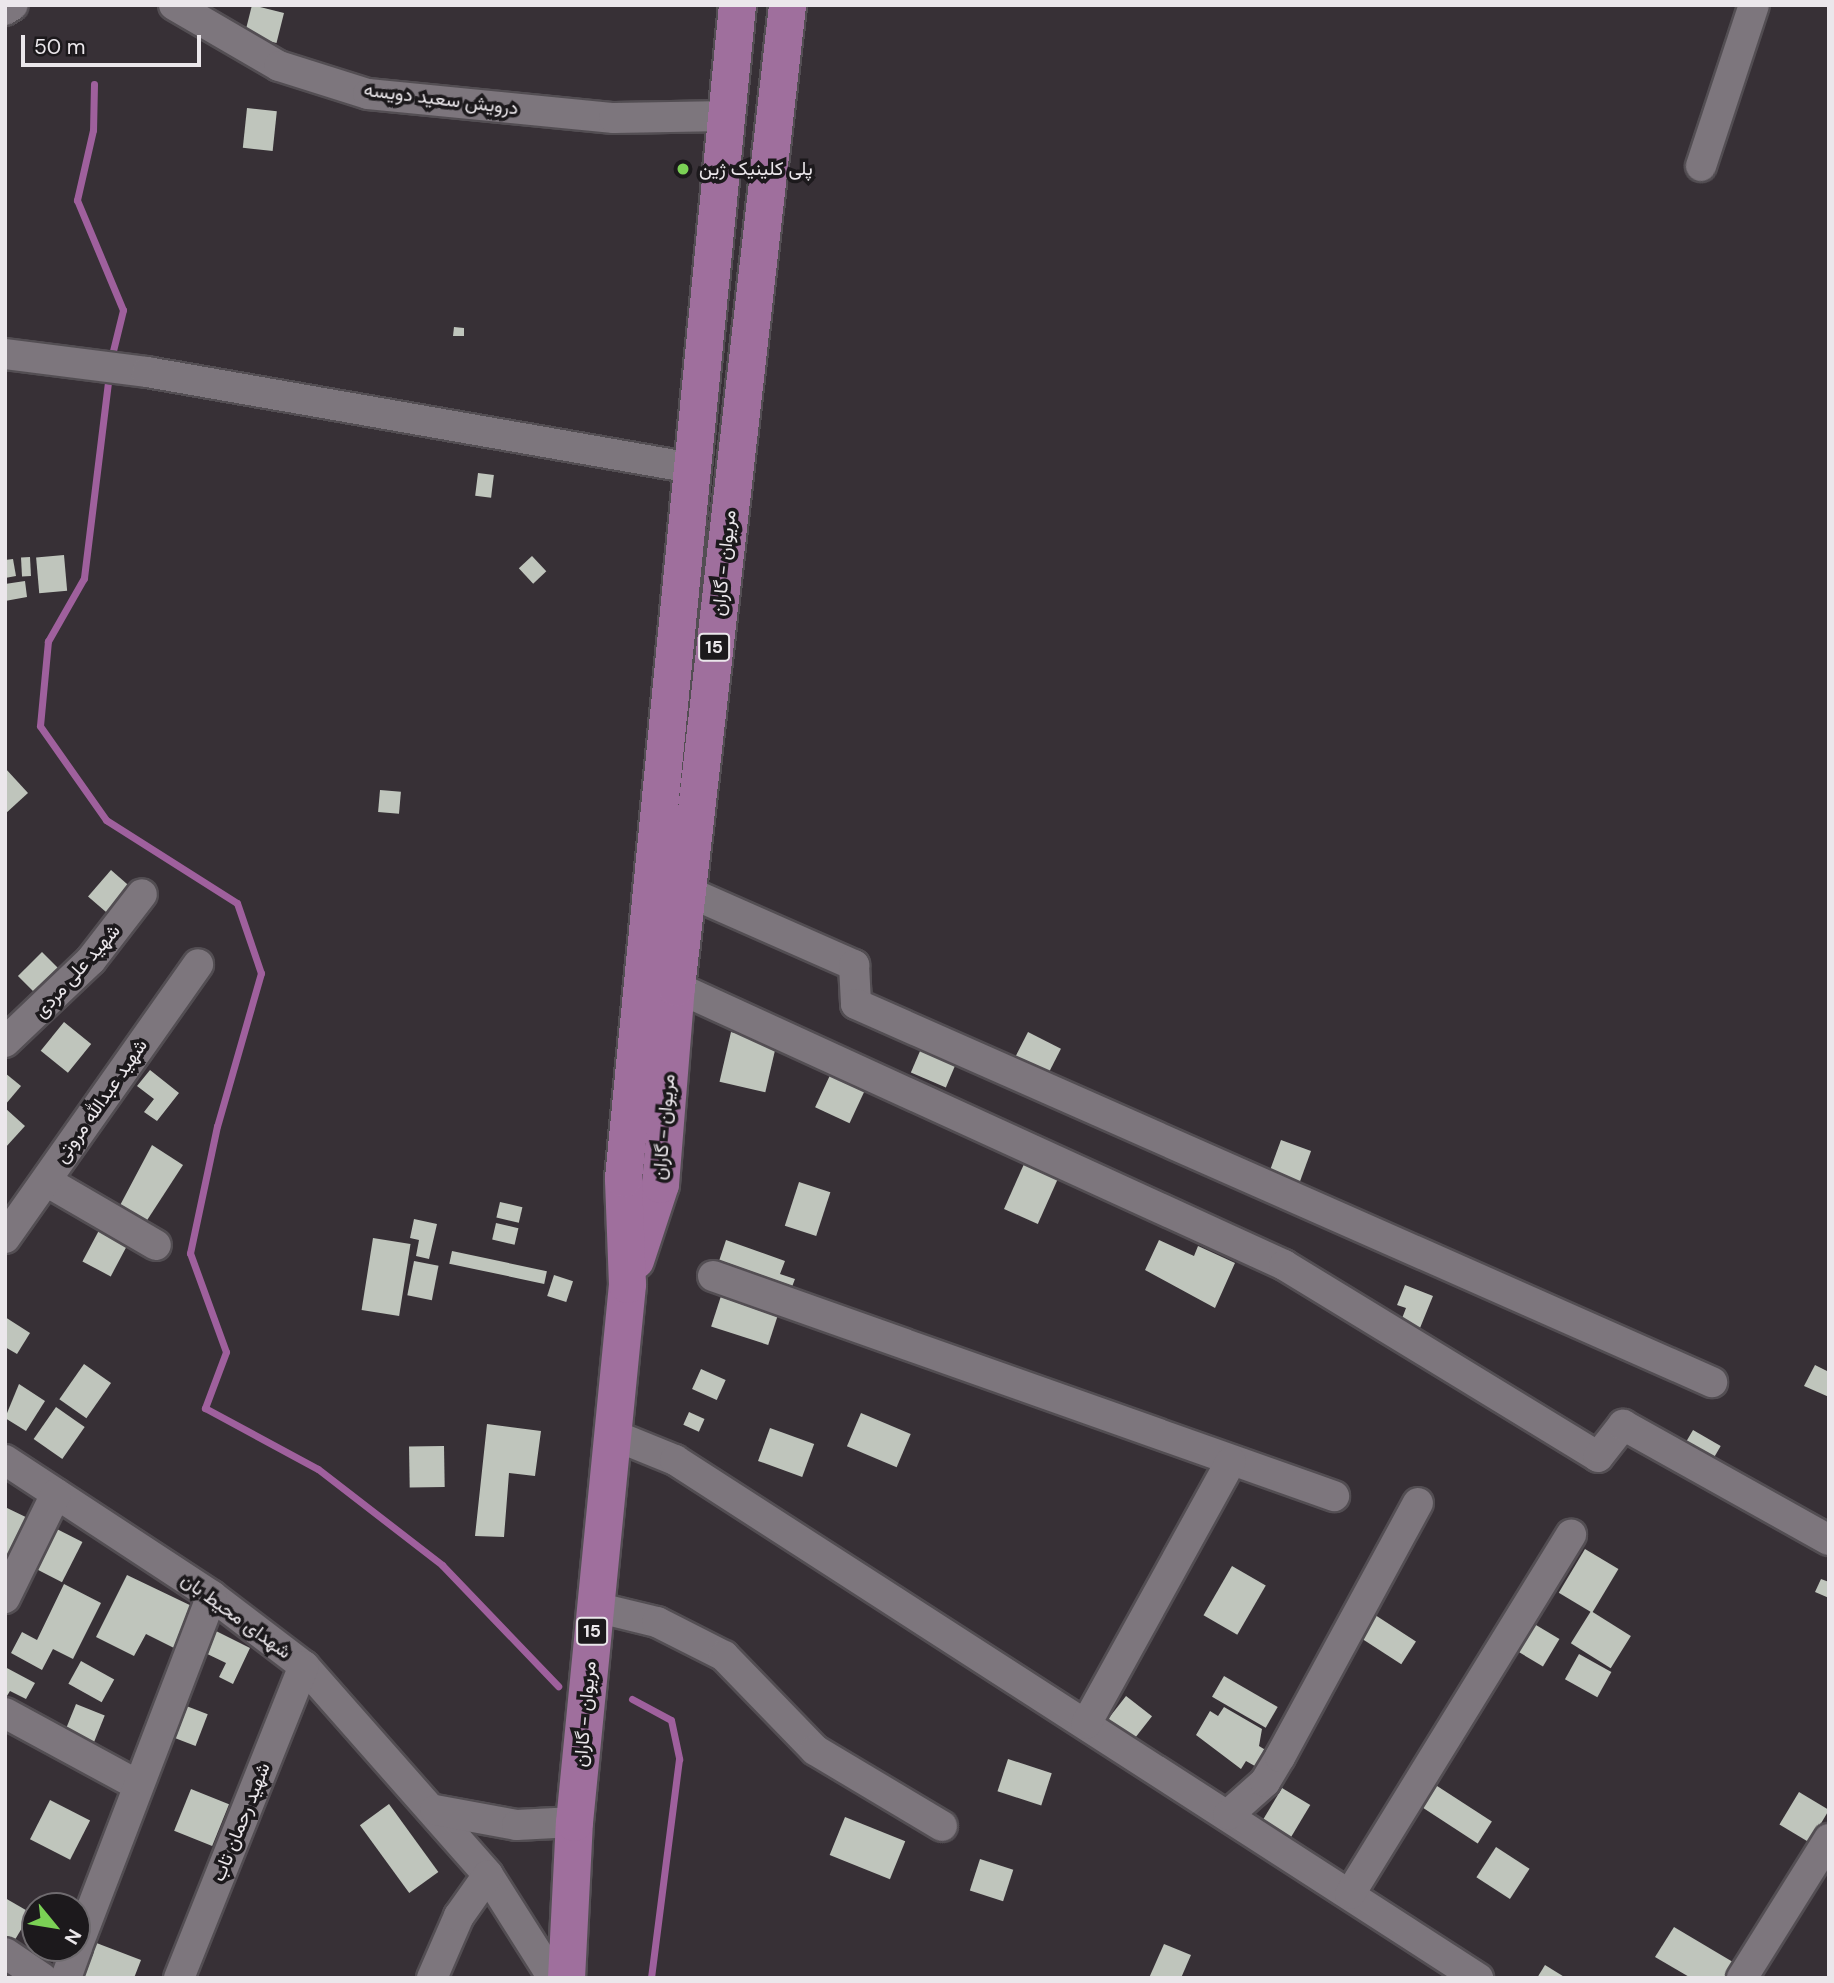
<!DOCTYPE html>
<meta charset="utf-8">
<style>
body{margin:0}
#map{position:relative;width:1834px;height:1983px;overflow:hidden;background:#373036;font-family:"DM Sans",Vazirmatn,sans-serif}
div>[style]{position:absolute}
.stream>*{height:7px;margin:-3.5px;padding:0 3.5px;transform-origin:3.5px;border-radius:3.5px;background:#9f609d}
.building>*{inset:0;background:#bfc5bc;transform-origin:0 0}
.roads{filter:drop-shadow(2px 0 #534e53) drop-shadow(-2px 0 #534e53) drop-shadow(0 2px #534e53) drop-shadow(0 -2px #534e53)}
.minor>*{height:30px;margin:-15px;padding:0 15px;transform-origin:15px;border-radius:15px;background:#7d767d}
.major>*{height:37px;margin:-18.5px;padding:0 18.5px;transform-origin:18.5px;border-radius:18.5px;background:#9f6f9d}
.dots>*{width:19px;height:19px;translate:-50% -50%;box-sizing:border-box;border:4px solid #1c191c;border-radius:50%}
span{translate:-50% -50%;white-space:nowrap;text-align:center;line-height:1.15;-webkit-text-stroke:7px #1c191c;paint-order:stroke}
.shield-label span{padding:2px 5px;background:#1c191c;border:2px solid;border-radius:5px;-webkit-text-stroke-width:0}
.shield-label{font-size:18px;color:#ebe7eb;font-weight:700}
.street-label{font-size:19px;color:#ebe7eb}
.poi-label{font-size:19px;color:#ebe7eb}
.left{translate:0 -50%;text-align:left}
.frame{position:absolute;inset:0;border:7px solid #ebe7eb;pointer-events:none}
.north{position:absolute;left:21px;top:1892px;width:70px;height:70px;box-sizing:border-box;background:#1c191c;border:2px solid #6f6b6f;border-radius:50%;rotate:120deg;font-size:19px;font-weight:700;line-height:28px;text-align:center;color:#ebe7eb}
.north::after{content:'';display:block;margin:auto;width:24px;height:32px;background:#7bd155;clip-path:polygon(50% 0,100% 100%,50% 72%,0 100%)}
.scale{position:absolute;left:21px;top:35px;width:180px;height:32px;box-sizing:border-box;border:4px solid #ebe7eb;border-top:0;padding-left:9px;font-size:21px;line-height:24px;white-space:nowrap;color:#ebe7eb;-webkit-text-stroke:5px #1c191c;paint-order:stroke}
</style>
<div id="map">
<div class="stream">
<div style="left:94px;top:84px;width:46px;rotate:91.2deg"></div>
<div style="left:93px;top:130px;width:72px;rotate:102.9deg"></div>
<div style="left:77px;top:200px;width:119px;rotate:67.3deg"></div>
<div style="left:123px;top:310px;width:50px;rotate:103.8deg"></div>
<div style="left:109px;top:374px;width:206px;rotate:97deg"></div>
<div style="left:84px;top:578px;width:73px;rotate:119.7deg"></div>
<div style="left:48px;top:641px;width:85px;rotate:95.4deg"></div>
<div style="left:40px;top:726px;width:115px;rotate:54.9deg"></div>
<div style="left:106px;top:820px;width:155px;rotate:32.4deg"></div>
<div style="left:237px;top:903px;width:74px;rotate:71.1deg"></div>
<div style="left:261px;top:973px;width:159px;rotate:106deg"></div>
<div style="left:217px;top:1126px;width:130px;rotate:102deg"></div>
<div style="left:190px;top:1253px;width:105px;rotate:70deg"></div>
<div style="left:226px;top:1352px;width:60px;rotate:110.6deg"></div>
<div style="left:205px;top:1408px;width:128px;rotate:28.4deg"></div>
<div style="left:318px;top:1469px;width:157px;rotate:37.7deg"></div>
<div style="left:442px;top:1565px;width:168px;rotate:46.2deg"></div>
<div style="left:632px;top:1699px;width:44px;rotate:28.3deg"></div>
<div style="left:671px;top:1720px;width:40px;rotate:78deg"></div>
<div style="left:679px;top:1759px;width:221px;rotate:97.3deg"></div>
</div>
<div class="building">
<div style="left:252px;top:5px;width:33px;height:31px;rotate:14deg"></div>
<div style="left:247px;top:108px;width:30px;height:40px;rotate:6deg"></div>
<div style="clip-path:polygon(454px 327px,464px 328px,464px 336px,453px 336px)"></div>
<div style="left:478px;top:473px;width:16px;height:23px;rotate:7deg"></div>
<div style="left:64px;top:555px;width:36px;height:28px;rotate:85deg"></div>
<div style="left:532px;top:556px;width:21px;height:18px;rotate:47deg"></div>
<div style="left:30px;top:557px;width:19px;height:9px;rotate:87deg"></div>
<div style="clip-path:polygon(13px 559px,16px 576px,5px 578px,5px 560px)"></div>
<div style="clip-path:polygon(25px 581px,27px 597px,5px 601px,5px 584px)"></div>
<div style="clip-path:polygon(5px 768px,28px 793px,5px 814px)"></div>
<div style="left:380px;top:790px;width:21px;height:22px;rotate:5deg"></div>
<div style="left:111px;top:870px;width:30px;height:35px;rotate:41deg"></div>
<div style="left:42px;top:952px;width:35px;height:34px;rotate:45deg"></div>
<div style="left:64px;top:1022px;width:35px;height:37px;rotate:39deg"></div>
<div style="left:731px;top:1032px;width:47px;height:51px;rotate:13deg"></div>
<div style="left:1028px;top:1032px;width:37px;height:34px;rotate:27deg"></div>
<div style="left:923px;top:1044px;width:38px;height:31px;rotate:23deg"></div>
<div style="clip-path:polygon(150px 1070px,179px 1093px,157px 1121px,144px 1112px,154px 1099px,137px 1086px)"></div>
<div style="left:832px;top:1071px;width:38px;height:40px;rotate:25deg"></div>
<div style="clip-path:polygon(5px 1073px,21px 1086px,5px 1105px)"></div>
<div style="clip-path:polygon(5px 1108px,25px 1126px,5px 1148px)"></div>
<div style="left:1281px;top:1140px;width:32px;height:33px;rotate:20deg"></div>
<div style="clip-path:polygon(152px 1145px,183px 1165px,142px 1228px,117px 1211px)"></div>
<div style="left:1028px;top:1155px;width:37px;height:59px;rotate:24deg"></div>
<div style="left:799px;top:1182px;width:33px;height:46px;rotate:18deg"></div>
<div style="left:500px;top:1202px;width:23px;height:16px;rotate:13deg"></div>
<div style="left:105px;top:1219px;width:32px;height:48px;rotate:28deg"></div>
<div style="clip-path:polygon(414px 1219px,437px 1224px,429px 1259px,416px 1256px,419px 1240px,410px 1238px)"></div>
<div style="left:496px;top:1223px;width:23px;height:17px;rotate:13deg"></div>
<div style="left:373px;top:1238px;width:38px;height:73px;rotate:9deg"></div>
<div style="clip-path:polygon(726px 1240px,785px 1261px,780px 1274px,795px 1279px,790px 1292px,717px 1267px)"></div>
<div style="clip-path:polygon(1159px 1240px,1194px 1256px,1198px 1246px,1235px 1263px,1215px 1308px,1145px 1270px)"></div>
<div style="left:452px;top:1251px;width:97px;height:13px;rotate:12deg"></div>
<div style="left:414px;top:1261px;width:25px;height:35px;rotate:11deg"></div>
<div style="left:554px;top:1275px;width:20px;height:22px;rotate:18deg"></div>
<div style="clip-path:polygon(1405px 1285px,1433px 1296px,1420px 1328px,1401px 1321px,1406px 1308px,1397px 1305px)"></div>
<div style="left:721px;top:1296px;width:60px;height:32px;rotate:18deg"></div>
<div style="clip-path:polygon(5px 1317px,30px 1333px,17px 1354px,5px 1347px)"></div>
<div style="left:84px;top:1364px;width:33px;height:43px;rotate:35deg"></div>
<div style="clip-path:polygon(1815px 1365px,1829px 1372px,1829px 1397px,1804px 1386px)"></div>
<div style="left:701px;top:1369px;width:27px;height:22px;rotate:24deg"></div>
<div style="clip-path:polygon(19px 1384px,45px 1401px,26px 1431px,5px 1418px)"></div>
<div style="left:56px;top:1407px;width:35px;height:39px;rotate:35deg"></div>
<div style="left:689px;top:1412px;width:17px;height:14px;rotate:24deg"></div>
<div style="left:861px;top:1413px;width:54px;height:36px;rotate:23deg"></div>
<div style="clip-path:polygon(487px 1424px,541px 1431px,535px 1476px,509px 1473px,504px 1537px,475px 1536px)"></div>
<div style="left:770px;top:1428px;width:47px;height:35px;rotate:20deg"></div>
<div style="left:1693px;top:1430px;width:32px;height:14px;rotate:30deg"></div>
<div style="left:444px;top:1446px;width:41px;height:35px;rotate:89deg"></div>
<div style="clip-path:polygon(5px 1507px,36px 1522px,21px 1553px,12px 1549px,5px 1563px)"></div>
<div style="left:45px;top:1523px;width:42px;height:45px;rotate:27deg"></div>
<div style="left:1585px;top:1549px;width:39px;height:51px;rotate:31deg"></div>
<div style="left:1232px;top:1566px;width:39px;height:57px;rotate:30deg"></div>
<div style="clip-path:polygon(127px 1575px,198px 1609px,178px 1650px,146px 1634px,134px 1656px,96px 1637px)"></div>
<div style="clip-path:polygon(1821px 1579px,1829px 1582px,1829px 1598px,1815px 1592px)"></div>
<div style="clip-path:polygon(64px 1584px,101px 1603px,73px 1659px,53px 1649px,42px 1670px,11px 1653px,22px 1632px,37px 1640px)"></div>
<div style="left:1369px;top:1611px;width:56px;height:27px;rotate:33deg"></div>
<div style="left:1591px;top:1611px;width:47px;height:38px;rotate:32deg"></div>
<div style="left:1526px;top:1619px;width:39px;height:32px;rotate:31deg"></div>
<div style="clip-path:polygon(210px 1628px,250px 1648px,233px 1684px,219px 1677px,226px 1663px,199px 1650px)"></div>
<div style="left:1579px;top:1654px;width:37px;height:29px;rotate:29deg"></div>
<div style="left:81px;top:1661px;width:38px;height:26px;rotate:29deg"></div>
<div style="clip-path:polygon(5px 1667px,35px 1683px,26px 1699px,10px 1691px,5px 1699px)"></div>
<div style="left:1224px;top:1676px;width:62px;height:24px;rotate:30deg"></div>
<div style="left:1126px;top:1696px;width:33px;height:39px;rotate:38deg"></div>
<div style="left:176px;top:1702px;width:34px;height:34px;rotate:21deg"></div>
<div style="left:76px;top:1704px;width:31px;height:30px;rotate:22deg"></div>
<div style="clip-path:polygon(1224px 1707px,1262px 1729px,1259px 1746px,1272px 1754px,1262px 1770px,1246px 1761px,1241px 1769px,1196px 1735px,1210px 1711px,1218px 1716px)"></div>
<div style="left:1008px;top:1759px;width:46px;height:34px;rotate:18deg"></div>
<div style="left:1434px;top:1784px;width:69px;height:26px;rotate:33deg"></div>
<div style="left:1282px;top:1788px;width:33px;height:44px;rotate:31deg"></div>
<div style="left:191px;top:1789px;width:41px;height:45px;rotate:22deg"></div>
<div style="left:1799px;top:1792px;width:35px;height:38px;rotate:31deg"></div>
<div style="left:50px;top:1800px;width:45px;height:44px;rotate:27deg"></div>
<div style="left:389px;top:1804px;width:84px;height:36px;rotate:54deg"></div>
<div style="left:845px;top:1817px;width:65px;height:41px;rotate:22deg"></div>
<div style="left:1496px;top:1847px;width:40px;height:36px;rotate:33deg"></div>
<div style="left:980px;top:1859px;width:35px;height:33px;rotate:18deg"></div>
<div style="clip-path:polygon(5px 1898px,31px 1913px,10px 1948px,5px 1945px)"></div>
<div style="clip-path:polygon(1674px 1927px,1743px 1968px,1738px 1978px,1691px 1978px,1655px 1957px)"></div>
<div style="clip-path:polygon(86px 1939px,141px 1960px,134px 1978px,75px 1978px)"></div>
<div style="clip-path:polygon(1164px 1944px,1191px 1955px,1181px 1978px,1149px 1978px)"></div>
<div style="clip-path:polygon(1545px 1965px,1566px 1978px,1537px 1978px)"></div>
</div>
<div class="roads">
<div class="minor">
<div style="left:174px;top:5px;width:121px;rotate:30.2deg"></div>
<div style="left:279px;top:66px;width:93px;rotate:17.5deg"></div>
<div style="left:368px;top:94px;width:247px;rotate:5.6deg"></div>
<div style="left:614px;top:118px;width:113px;rotate:-1deg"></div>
<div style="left:5px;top:10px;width:9px;rotate:-32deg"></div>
<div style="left:1701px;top:166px;width:169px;rotate:-71.8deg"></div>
<div style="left:5px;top:354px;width:143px;rotate:7.2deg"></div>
<div style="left:147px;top:372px;width:553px;rotate:9.99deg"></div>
<div style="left:686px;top:891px;width:184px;rotate:23.8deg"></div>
<div style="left:854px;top:965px;width:39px;rotate:87deg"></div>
<div style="left:856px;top:1004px;width:936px;rotate:23.83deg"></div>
<div style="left:676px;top:987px;width:669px;rotate:24.57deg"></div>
<div style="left:1284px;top:1265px;width:368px;rotate:31.4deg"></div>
<div style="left:1598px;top:1457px;width:41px;rotate:-52deg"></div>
<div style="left:1623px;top:1425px;width:236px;rotate:29.2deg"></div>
<div style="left:5px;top:1042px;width:119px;rotate:-43.6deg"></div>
<div style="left:91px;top:960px;width:83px;rotate:-52.3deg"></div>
<div style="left:46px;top:1181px;width:127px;rotate:30.2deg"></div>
<div style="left:5px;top:1238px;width:335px;rotate:-54.8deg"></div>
<div style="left:713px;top:1276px;width:659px;rotate:19.51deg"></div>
<div style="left:611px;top:1434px;width:69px;rotate:22.1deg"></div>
<div style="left:675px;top:1460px;width:956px;rotate:32.83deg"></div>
<div style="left:5px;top:1460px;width:248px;rotate:33.3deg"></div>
<div style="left:212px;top:1596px;width:116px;rotate:37.3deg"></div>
<div style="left:304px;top:1666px;width:278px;rotate:48.6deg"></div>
<div style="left:488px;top:1875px;width:122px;rotate:57.7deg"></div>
<div style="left:5px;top:1598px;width:116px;rotate:-63.9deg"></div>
<div style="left:595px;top:1607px;width:64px;rotate:13.6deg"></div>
<div style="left:657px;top:1622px;width:75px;rotate:26.9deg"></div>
<div style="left:724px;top:1656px;width:131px;rotate:45.9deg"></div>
<div style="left:815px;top:1750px;width:148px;rotate:30.9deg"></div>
<div style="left:5px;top:1713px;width:149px;rotate:28.5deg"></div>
<div style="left:1086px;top:1724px;width:300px;rotate:-61.1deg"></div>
<div style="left:435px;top:1810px;width:83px;rotate:10.4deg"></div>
<div style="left:517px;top:1825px;width:57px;rotate:-3deg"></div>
<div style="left:1228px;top:1815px;width:50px;rotate:-41.7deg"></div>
<div style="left:1265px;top:1782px;width:29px;rotate:-59deg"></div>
<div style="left:1280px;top:1757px;width:289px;rotate:-61.5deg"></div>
<div style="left:1350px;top:1894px;width:422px;rotate:-58.4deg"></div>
<div style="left:77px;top:1947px;width:376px;rotate:-69deg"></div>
<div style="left:5px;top:1953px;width:45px;rotate:34deg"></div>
<div style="left:66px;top:1978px;width:32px;rotate:-70deg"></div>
<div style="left:179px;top:1978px;width:336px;rotate:-68.2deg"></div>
<div style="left:432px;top:1978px;width:68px;rotate:-66.5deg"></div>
<div style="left:459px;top:1916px;width:50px;rotate:-54.7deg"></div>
<div style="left:1742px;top:1978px;width:164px;rotate:-58deg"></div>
</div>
<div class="major">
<div style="left:635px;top:1260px;width:80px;rotate:-71.8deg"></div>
<div style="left:660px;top:1184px;width:198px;rotate:-85.4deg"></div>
<div style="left:676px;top:987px;width:988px;rotate:-83.55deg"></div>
<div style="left:566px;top:1978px;width:156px;rotate:-87.1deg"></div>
<div style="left:574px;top:1822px;width:541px;rotate:-84.37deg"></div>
<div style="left:627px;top:1284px;width:106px;rotate:-92.2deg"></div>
<div style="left:623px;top:1178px;width:1179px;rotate:-84.45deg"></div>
</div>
</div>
<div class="dots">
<div style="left:683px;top:169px;background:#7bd155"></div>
</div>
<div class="shield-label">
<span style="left:714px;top:647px">15</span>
<span style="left:592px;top:1631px">15</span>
</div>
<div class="street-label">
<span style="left:441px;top:99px;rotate:7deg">درویش سعید دویسه</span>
<span style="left:724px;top:563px;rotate:-84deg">مریوان - گاران</span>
<span style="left:77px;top:971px;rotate:-48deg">شهید علی مردی</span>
<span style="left:101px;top:1101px;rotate:-55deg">شهید عبدالله مروتی</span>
<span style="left:664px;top:1127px;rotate:-85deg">مریوان - گاران</span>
<span style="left:236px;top:1616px;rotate:36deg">شهدای محیط بان</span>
<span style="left:585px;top:1714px;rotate:-85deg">مریوان - گاران</span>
<span style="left:241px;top:1822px;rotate:-68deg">شهید رحمان تاب</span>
</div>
<div class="poi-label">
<span class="left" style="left:699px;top:169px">پلی کلینیک ژین</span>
</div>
<div class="frame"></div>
<div class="north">N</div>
<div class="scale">50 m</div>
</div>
